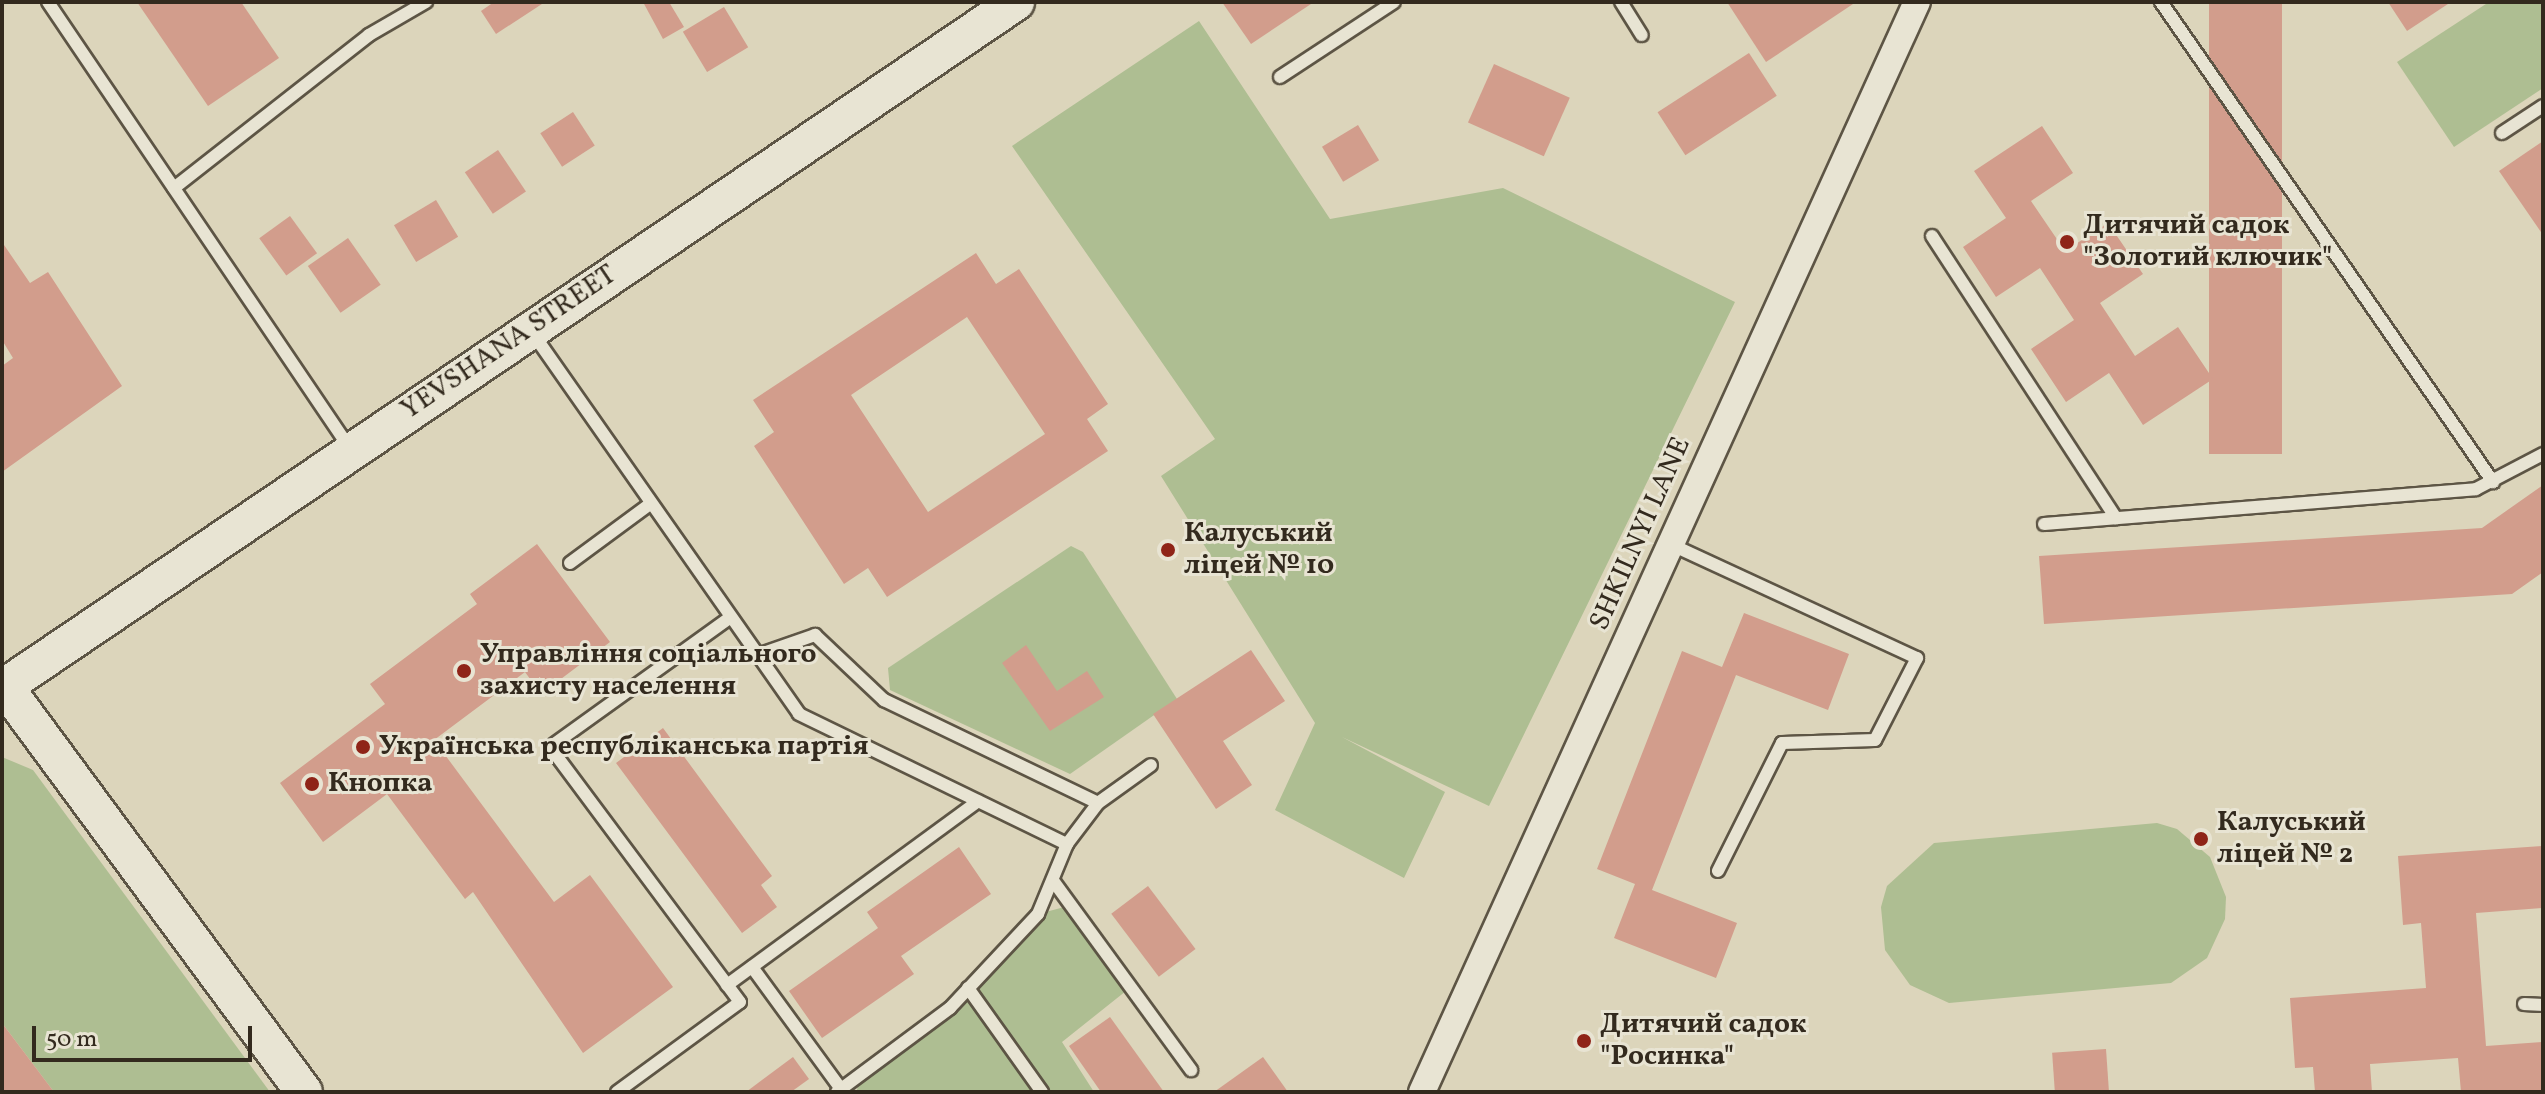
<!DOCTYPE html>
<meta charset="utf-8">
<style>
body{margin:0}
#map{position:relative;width:2545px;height:1094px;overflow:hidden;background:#dcd5bb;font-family:Vollkorn,serif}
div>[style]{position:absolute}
.green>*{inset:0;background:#aebe92}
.building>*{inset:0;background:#d29d8c;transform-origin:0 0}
.roads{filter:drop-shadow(2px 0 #5d5545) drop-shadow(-2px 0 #5d5545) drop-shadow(0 2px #5d5545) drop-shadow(0 -2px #5d5545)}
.lane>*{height:12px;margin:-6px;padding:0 6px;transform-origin:6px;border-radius:6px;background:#e8e4d3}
.street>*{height:26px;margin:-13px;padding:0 13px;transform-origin:13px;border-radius:13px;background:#e8e4d3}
.secondary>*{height:36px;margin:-18px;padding:0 18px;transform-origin:18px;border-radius:18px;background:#e8e4d3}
.dots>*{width:22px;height:22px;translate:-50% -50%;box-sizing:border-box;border:4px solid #e8e4d3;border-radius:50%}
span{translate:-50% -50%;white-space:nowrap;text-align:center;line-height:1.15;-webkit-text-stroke:6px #e8e4d3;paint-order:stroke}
.poi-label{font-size:28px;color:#332a1e;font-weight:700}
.left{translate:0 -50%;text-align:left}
.street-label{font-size:28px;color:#332a1e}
.frame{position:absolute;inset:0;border:4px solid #332a1e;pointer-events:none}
.scale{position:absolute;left:32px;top:1026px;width:220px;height:36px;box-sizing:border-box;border:4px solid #332a1e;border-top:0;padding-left:10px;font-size:24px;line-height:28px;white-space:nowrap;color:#332a1e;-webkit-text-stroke:6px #e8e4d3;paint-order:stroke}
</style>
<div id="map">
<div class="green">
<div style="clip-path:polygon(2489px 2px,2543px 2px,2543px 88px,2454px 147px,2397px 62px)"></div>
<div style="clip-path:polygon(1199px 21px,1330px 219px,1503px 188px,1735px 302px,1489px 806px,1342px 737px,1445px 792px,1404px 878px,1275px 810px,1315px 723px,1161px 476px,1215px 439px,1012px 146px)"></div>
<div style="clip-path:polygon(1071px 546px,1083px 552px,1177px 699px,1070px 774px,890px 690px,888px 668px)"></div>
<div style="clip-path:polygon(2px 757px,33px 770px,270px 1092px,54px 1092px,2px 1023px)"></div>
<div style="clip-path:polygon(2157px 823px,2177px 829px,2210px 857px,2226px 897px,2225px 919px,2207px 958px,2171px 983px,1949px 1003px,1910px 985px,1885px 950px,1881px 907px,1887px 886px,1934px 843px)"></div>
<div style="clip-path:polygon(1072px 905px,1131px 987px,1062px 1042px,1094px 1092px,856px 1092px,863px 1073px,949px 1008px,1038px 914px)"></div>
</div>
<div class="building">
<div style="clip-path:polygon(137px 2px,241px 2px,279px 58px,208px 106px)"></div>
<div style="clip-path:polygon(494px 2px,545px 2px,496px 34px,481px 11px)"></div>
<div style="clip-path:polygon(643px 2px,669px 2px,684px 27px,663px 39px)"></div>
<div style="clip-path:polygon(1222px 2px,1314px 2px,1251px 44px)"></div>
<div style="clip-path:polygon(1727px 2px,1856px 2px,1766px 62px)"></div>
<div style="left:2209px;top:2px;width:73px;height:452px"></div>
<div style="clip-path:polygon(2388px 2px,2451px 2px,2407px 31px)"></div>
<div style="left:724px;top:7px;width:47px;height:48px;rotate:59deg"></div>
<div style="left:1749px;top:53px;width:51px;height:109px;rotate:57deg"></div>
<div style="left:1494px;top:64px;width:83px;height:64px;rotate:24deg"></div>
<div style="left:573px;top:112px;width:40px;height:39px;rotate:57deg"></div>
<div style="left:1358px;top:125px;width:41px;height:42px;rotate:59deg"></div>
<div style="clip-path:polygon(2042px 126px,2073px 173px,2031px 201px,2065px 251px,2108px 223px,2143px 274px,2100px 303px,2135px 356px,2178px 327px,2213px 379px,2143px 425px,2109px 373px,2066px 402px,2031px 349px,2074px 320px,2040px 268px,1996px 297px,1963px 247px,2006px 218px,1974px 171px)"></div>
<div style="clip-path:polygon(2543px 141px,2543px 235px,2499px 171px)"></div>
<div style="left:498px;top:150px;width:50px;height:40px;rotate:56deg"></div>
<div style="left:436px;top:200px;width:43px;height:49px;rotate:59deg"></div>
<div style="left:290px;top:216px;width:46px;height:38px;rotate:54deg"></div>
<div style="left:348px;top:238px;width:57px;height:49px;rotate:55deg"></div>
<div style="clip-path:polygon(2px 242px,30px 283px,48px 272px,122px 386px,2px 472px,2px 366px,13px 358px,2px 340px)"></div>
<div style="clip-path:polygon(evenodd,976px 253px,996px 284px,1019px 269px,1108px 404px,1087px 419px,1108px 451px,887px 597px,868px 568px,844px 584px,754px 446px,774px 432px,753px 400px,976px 253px,967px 317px,1045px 434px,928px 512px,851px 395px,967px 317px)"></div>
<div style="clip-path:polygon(2543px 485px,2543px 572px,2512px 594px,2044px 624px,2039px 556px,2482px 528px)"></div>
<div style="clip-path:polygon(537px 544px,610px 642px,541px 694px,525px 672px,434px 740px,554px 902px,590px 875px,673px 987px,583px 1053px,473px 892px,465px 899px,387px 794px,323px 842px,280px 783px,385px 704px,370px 684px,477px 604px,470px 594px)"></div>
<div style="clip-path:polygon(1744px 613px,1849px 654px,1828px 710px,1736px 675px,1652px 890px,1737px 923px,1716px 978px,1614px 938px,1635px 884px,1597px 869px,1682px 651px,1722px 667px)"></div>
<div style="clip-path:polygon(1026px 645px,1057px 691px,1087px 671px,1104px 697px,1050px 731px,1002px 663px)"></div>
<div style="clip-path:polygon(1251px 650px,1285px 701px,1223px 741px,1252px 785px,1216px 809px,1153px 714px)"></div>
<div style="clip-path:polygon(663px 728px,772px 876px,761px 885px,777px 907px,742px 933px,616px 763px)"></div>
<div style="clip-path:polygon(2543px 846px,2543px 908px,2476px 913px,2486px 1046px,2543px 1042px,2543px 1092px,2461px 1092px,2458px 1058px,2370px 1064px,2372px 1092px,2315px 1092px,2313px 1067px,2295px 1068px,2290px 998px,2426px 988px,2421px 923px,2403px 925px,2398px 856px)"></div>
<div style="clip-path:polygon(959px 847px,991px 894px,901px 956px,914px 974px,822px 1038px,789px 991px,878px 928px,867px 912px)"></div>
<div style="left:1148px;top:886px;width:79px;height:46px;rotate:53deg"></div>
<div style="clip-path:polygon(1110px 1017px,1164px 1092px,1101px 1092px,1069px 1046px)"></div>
<div style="clip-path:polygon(2px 1023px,54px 1092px,2px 1092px)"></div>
<div style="left:2106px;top:1049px;width:43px;height:54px;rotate:86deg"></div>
<div style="clip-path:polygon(793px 1057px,809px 1079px,791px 1092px,746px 1092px)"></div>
<div style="clip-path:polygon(1263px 1057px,1288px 1092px,1214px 1092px)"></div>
</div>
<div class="roads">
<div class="lane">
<div style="left:48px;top:2px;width:537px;rotate:55.93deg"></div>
<div style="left:1621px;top:2px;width:39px;rotate:58deg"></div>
<div style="left:2161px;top:2px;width:584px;rotate:55.33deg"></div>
<div style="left:1280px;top:77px;width:136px;rotate:-33.3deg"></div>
<div style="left:2502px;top:133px;width:49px;rotate:-33.4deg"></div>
<div style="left:174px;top:188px;width:248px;rotate:-38.1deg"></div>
<div style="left:369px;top:35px;width:66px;rotate:-30.1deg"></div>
<div style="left:1932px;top:236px;width:337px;rotate:56.9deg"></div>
<div style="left:534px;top:335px;width:462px;rotate:55deg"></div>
<div style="left:799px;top:714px;width:298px;rotate:25.9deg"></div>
<div style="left:2044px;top:524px;width:433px;rotate:-4.6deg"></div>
<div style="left:2476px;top:489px;width:76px;rotate:-27.6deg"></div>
<div style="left:1670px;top:544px;width:272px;rotate:24.8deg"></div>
<div style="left:1917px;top:658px;width:92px;rotate:117.1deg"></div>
<div style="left:1875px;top:740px;width:93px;rotate:178.2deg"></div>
<div style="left:1782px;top:743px;width:143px;rotate:116.6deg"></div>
<div style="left:570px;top:563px;width:99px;rotate:-36.4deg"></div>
<div style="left:755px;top:656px;width:64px;rotate:-19.3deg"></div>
<div style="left:815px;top:635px;width:95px;rotate:43.3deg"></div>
<div style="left:884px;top:700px;width:237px;rotate:25.7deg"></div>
<div style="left:1098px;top:803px;width:65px;rotate:-35.6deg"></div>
<div style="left:1054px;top:882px;width:233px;rotate:53.9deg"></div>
<div style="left:752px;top:967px;width:151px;rotate:53.9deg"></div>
<div style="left:727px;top:985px;width:311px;rotate:-36.2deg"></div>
<div style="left:968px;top:988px;width:128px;rotate:54.6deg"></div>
<div style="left:2524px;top:1004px;width:19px;rotate:3deg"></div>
<div style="left:617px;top:1092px;width:152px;rotate:-36.2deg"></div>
<div style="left:740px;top:1002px;width:318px;rotate:-126.7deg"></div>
<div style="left:550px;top:747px;width:219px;rotate:-35.7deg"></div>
<div style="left:837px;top:1092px;width:141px;rotate:-36.6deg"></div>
<div style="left:950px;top:1008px;width:129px;rotate:-46.9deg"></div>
<div style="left:1038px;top:914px;width:76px;rotate:-67.5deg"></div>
<div style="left:1067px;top:844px;width:51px;rotate:-52.9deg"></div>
</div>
<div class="street">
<div style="left:1422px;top:1092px;width:1197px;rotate:-65.58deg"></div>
</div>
<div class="secondary">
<div style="left:2px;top:683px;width:508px;rotate:53.56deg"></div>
<div style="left:4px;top:687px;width:1222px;rotate:-34.09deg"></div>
</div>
</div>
<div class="dots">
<div style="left:2067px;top:242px;background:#8f2418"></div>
<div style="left:1168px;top:550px;background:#8f2418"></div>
<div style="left:464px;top:671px;background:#8f2418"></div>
<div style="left:363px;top:747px;background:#8f2418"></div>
<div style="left:312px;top:784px;background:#8f2418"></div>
<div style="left:2201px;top:839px;background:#8f2418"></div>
<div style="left:1584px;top:1041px;background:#8f2418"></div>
</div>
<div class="poi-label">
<span class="left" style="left:2083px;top:242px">Дитячий садок<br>"Золотий ключик"</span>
<span class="left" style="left:1184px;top:550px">Калуський<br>ліцей № 10</span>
<span class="left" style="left:480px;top:671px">Управління соціального<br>захисту населення</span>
<span class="left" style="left:379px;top:747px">Українська республіканська партія</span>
<span class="left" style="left:328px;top:784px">Кнопка</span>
<span class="left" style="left:2217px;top:839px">Калуський<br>ліцей № 2</span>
<span class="left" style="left:1600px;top:1041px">Дитячий садок<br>"Росинка"</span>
</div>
<div class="street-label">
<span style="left:509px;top:343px;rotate:-34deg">YEVSHANA STREET</span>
<span style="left:1641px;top:534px;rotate:-66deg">SHKILNYI LANE</span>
</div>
<div class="frame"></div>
<div class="scale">50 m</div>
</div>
